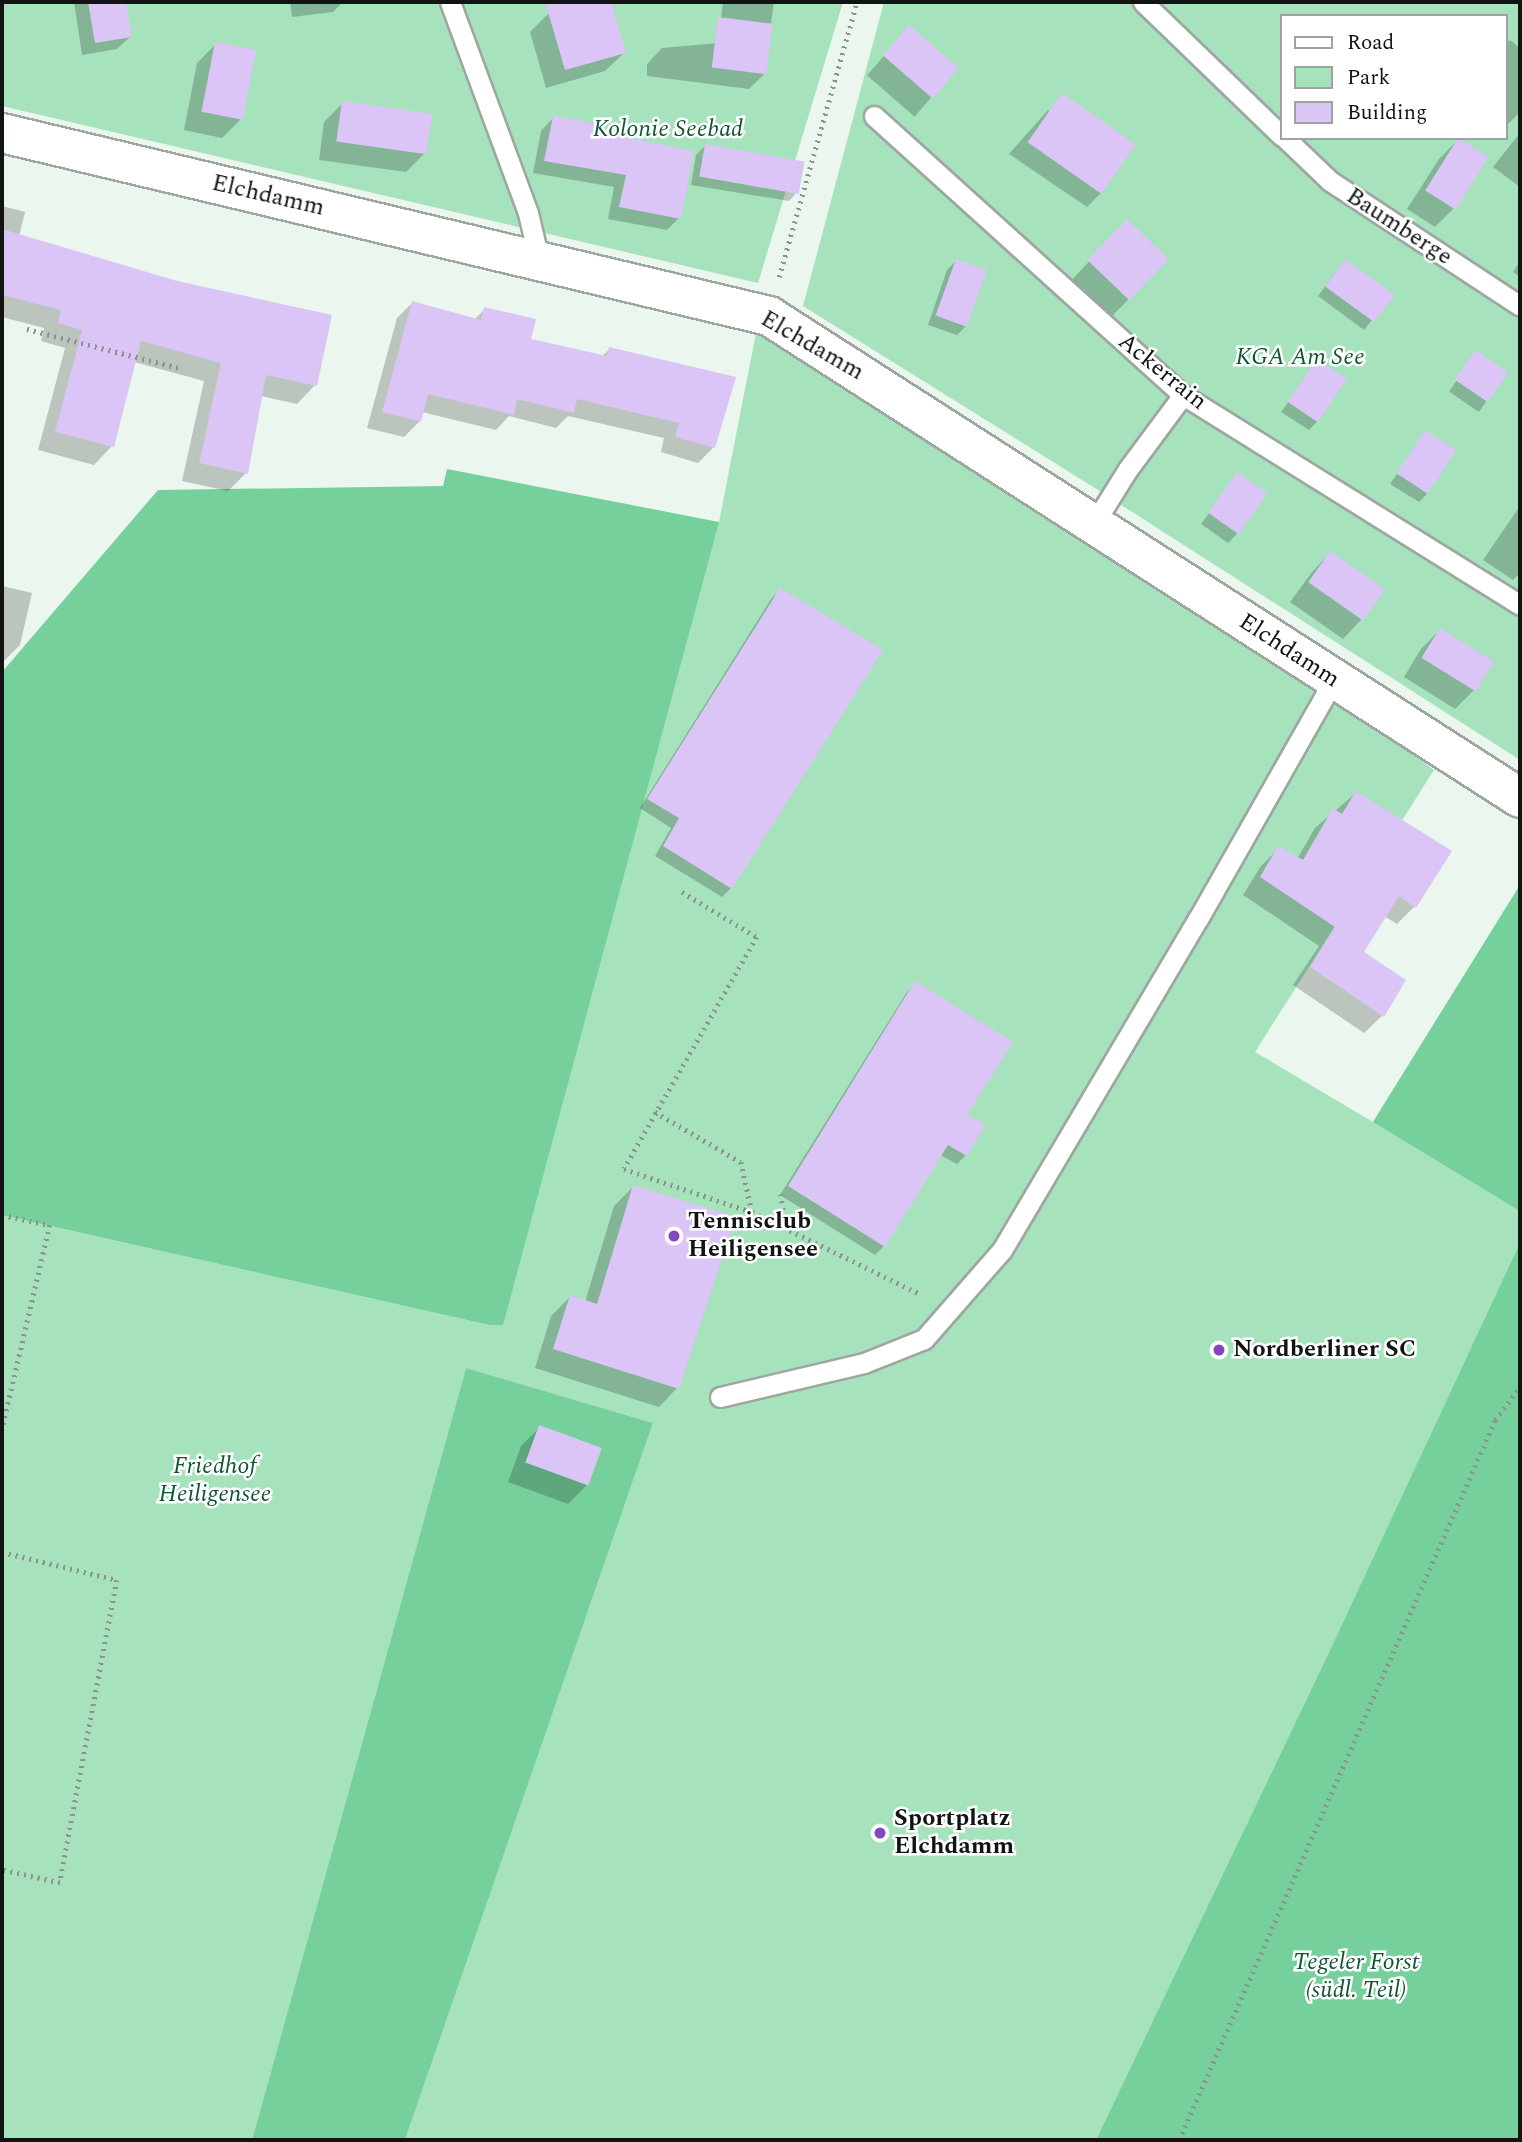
<!DOCTYPE html>
<meta charset="utf-8">
<style>
body{margin:0}
#map{position:relative;width:1522px;height:2142px;overflow:hidden;background:#ebf6ee;font-family:Spectral,serif}
div>[style]{position:absolute}
.green>*{inset:0;background:#a6e2bc}
.forest>*{inset:0;background:#76d09b}
.shadow>*{inset:0;background:#0003;transform-origin:0 0}
.building>*{inset:0;background:#dac5f6;transform-origin:0 0}
.path>*{height:4.5px;margin-top:-2.25px;transform-origin:0;background:repeating-linear-gradient(90deg,#8c938e 0 2px,transparent 0 7px)}
.roads{filter:drop-shadow(2px 0 #9da7a0) drop-shadow(-2px 0 #9da7a0) drop-shadow(0 2px #9da7a0) drop-shadow(0 -2px #9da7a0)}
.lane>*{height:19px;margin:-9.5px;padding:0 9.5px;transform-origin:9.5px;border-radius:9.5px;background:#fff}
.street>*{height:38px;margin:-19px;padding:0 19px;transform-origin:19px;border-radius:19px;background:#fff}
.dots>*{width:19px;height:19px;translate:-50% -50%;box-sizing:border-box;border:4px solid #fff;border-radius:50%}
span{translate:-50% -50%;white-space:nowrap;text-align:center;line-height:1.15;-webkit-text-stroke:5px #fff;paint-order:stroke}
.park-label{font-size:24px;color:#105534;font-style:italic}
.street-label{font-size:24px;color:#111412}
.poi-label{font-size:24px;color:#111412;font-weight:700}
.left{translate:0 -50%;text-align:left}
.frame{position:absolute;inset:0;border:4px solid #111412;pointer-events:none}
.legend{position:absolute;left:1280px;top:14px;width:228px;height:126px;box-sizing:border-box;background:#fff;border:2px solid #a0a1a0;margin:0;padding:9px 12px;list-style:none;font-size:21px;color:#111412}
.legend li{display:flex;align-items:center;gap:14px;height:35px}
.legend b{width:35px;border:2px solid #a0a1a0}
</style>
<div id="map">
<div class="green">
<div style="clip-path:polygon(2px 2px,843px 2px,758px 283px,2px 106px)"></div>
<div style="clip-path:polygon(evenodd,884px 2px,1520px 2px,1520px 760px,1090px 485px,803px 306px,884px 2px,1282px 16px,1506px 16px,1506px 138px,1282px 138px,1282px 16px)"></div>
<div style="clip-path:polygon(757px 328px,1328px 694px,1434px 770px,1255px 1052px,1373px 1122px,1520px 885px,1520px 2140px,1153px 2021px,1096px 2140px,405px 2140px,653px 1423px,466px 1368px,252px 2140px,2px 2140px,2px 1215px,489px 1325px,719px 522px)"></div>
</div>
<div class="forest">
<div style="clip-path:polygon(447px 469px,719px 522px,503px 1325px,489px 1325px,2px 1215px,2px 672px,158px 490px,443px 486px)"></div>
<div style="clip-path:polygon(1520px 885px,1520px 1211px,1373px 1122px)"></div>
<div style="clip-path:polygon(1520px 1243px,1520px 2140px,1096px 2140px,1327px 1657px)"></div>
<div style="clip-path:polygon(466px 1368px,653px 1423px,405px 2140px,252px 2140px)"></div>
</div>
<div class="shadow">
<div style="clip-path:polygon(74px 2px,124px 2px,130px 37px,117px 49px,82px 55px)"></div>
<div style="clip-path:polygon(290px 2px,343px 2px,333px 12px,292px 17px)"></div>
<div style="clip-path:polygon(589px 2px,609px 2px,624px 53px,605px 71px,546px 88px,530px 32px,549px 13px)"></div>
<div style="clip-path:polygon(723px 2px,774px 2px,764px 74px,749px 89px,647px 76px,647px 64px,662px 48px,718px 43px)"></div>
<div style="left:909px;top:27px;width:63px;height:64px;rotate:41deg"></div>
<div style="clip-path:polygon(1510px 40px,1520px 48px,1520px 112px,1508px 124px,1506px 44px)"></div>
<div style="clip-path:polygon(216px 44px,241px 119px,222px 138px,184px 130px,197px 63px)"></div>
<div style="clip-path:polygon(343px 103px,425px 153px,406px 172px,319px 160px,324px 122px)"></div>
<div style="clip-path:polygon(1048px 110px,1102px 192px,1087px 207px,1009px 154px)"></div>
<div style="clip-path:polygon(553px 118px,596px 134px,679px 218px,667px 230px,608px 219px,614px 187px,533px 173px,541px 131px)"></div>
<div style="clip-path:polygon(1520px 133px,1520px 187px,1493px 167px)"></div>
<div style="clip-path:polygon(1458px 140px,1454px 208px,1435px 227px,1407px 209px,1439px 159px)"></div>
<div style="clip-path:polygon(705px 146px,798px 191px,789px 201px,691px 185px,696px 155px)"></div>
<div style="clip-path:polygon(2px 206px,25px 212px,19px 236px,315px 385px,297px 404px,261px 396px,246px 473px,228px 491px,182px 481px,204px 381px,134px 362px,112px 446px,94px 465px,38px 450px,65px 348px,41px 341px,44px 328px,2px 317px)"></div>
<div style="clip-path:polygon(1108px 241px,1130px 298px,1111px 317px,1071px 281px)"></div>
<div style="clip-path:polygon(956px 261px,966px 326px,957px 335px,928px 325px,947px 270px)"></div>
<div style="clip-path:polygon(1520px 261px,1520px 277px,1513px 272px)"></div>
<div style="clip-path:polygon(1337px 270px,1391px 296px,1364px 330px,1318px 296px)"></div>
<div style="clip-path:polygon(412px 303px,474px 320px,485px 309px,529px 340px,602px 356px,610px 349px,714px 447px,698px 463px,661px 452px,664px 438px,568px 416px,556px 428px,509px 416px,496px 430px,422px 412px,420px 421px,404px 437px,367px 428px,397px 318px)"></div>
<div style="left:1476px;top:352px;width:36px;height:48px;rotate:34deg"></div>
<div style="clip-path:polygon(1318px 361px,1318px 421px,1309px 430px,1281px 412px)"></div>
<div style="clip-path:polygon(1426px 432px,1428px 493px,1419px 502px,1390px 484px)"></div>
<div style="clip-path:polygon(1238px 474px,1237px 534px,1228px 543px,1201px 524px)"></div>
<div style="clip-path:polygon(1520px 506px,1520px 573px,1513px 580px,1483px 560px)"></div>
<div style="clip-path:polygon(1330px 553px,1361px 620px,1343px 639px,1290px 602px,1312px 572px)"></div>
<div style="clip-path:polygon(2px 586px,32px 593px,20px 645px,2px 663px)"></div>
<div style="clip-path:polygon(780px 590px,731px 888px,722px 897px,655px 856px,671px 828px,640px 808px,771px 599px)"></div>
<div style="clip-path:polygon(1440px 630px,1491px 662px,1474px 690px,1455px 709px,1404px 677px,1421px 649px)"></div>
<div style="clip-path:polygon(1356px 793px,1415px 906px,1397px 924px,1384px 916px,1361px 953px,1382px 1016px,1364px 1033px,1293px 985px,1319px 946px,1243px 895px,1261px 866px,1279px 848px,1297px 859px,1315px 828px)"></div>
<div style="clip-path:polygon(916px 983px,965px 1115px,983px 1125px,966px 1155px,957px 1164px,940px 1155px,884px 1246px,875px 1255px,780px 1195px,907px 992px)"></div>
<div style="clip-path:polygon(633px 1187px,677px 1388px,659px 1407px,535px 1368px,551px 1316px,570px 1297px,585px 1302px,614px 1206px)"></div>
<div style="clip-path:polygon(540px 1427px,587px 1485px,568px 1504px,508px 1482px,521px 1446px)"></div>
</div>
<div class="building">
<div style="clip-path:polygon(88px 2px,126px 2px,132px 37px,95px 43px)"></div>
<div style="clip-path:polygon(545px 2px,611px 2px,626px 53px,565px 70px)"></div>
<div style="left:718px;top:17px;width:55px;height:51px;rotate:7deg"></div>
<div style="left:909px;top:25px;width:66px;height:40px;rotate:41deg"></div>
<div style="left:215px;top:42px;width:42px;height:71px;rotate:11deg"></div>
<div style="left:1062px;top:93px;width:90px;height:60px;rotate:35deg"></div>
<div style="left:342px;top:101px;width:91px;height:41px;rotate:8deg"></div>
<div style="clip-path:polygon(553px 116px,599px 124px,598px 132px,694px 151px,681px 219px,619px 207px,626px 175px,544px 161px)"></div>
<div style="left:1458px;top:138px;width:36px;height:62px;rotate:32deg"></div>
<div style="left:705px;top:144px;width:101px;height:33px;rotate:10deg"></div>
<div style="left:1127px;top:219px;width:58px;height:57px;rotate:44deg"></div>
<div style="clip-path:polygon(2px 229px,177px 281px,332px 315px,317px 386px,266px 375px,248px 474px,199px 463px,221px 363px,141px 341px,114px 447px,55px 432px,82px 330px,58px 323px,61px 310px,2px 295px)"></div>
<div style="left:956px;top:259px;width:33px;height:60px;rotate:20deg"></div>
<div style="left:1345px;top:259px;width:61px;height:34px;rotate:36deg"></div>
<div style="clip-path:polygon(412px 301px,481px 320px,484px 307px,536px 319px,531px 339px,607px 356px,609px 347px,736px 377px,715px 448px,675px 437px,679px 423px,577px 399px,574px 413px,517px 399px,514px 415px,428px 394px,421px 422px,382px 412px)"></div>
<div style="left:1475px;top:350px;width:40px;height:36px;rotate:34deg"></div>
<div style="left:1317px;top:359px;width:36px;height:52px;rotate:34deg"></div>
<div style="left:1425px;top:430px;width:37px;height:52px;rotate:33deg"></div>
<div style="left:1237px;top:472px;width:37px;height:50px;rotate:35deg"></div>
<div style="left:1330px;top:551px;width:67px;height:38px;rotate:35deg"></div>
<div style="clip-path:polygon(780px 588px,883px 650px,732px 889px,663px 846px,679px 818px,647px 799px)"></div>
<div style="left:1440px;top:628px;width:64px;height:35px;rotate:32deg"></div>
<div style="clip-path:polygon(1356px 791px,1452px 851px,1416px 908px,1399px 896px,1364px 952px,1406px 980px,1384px 1017px,1310px 967px,1335px 927px,1260px 877px,1278px 846px,1303px 860px,1333px 808px,1342px 814px)"></div>
<div style="clip-path:polygon(915px 981px,1013px 1042px,967px 1115px,986px 1124px,967px 1156px,948px 1145px,885px 1247px,788px 1186px)"></div>
<div style="clip-path:polygon(633px 1185px,736px 1217px,679px 1389px,553px 1349px,570px 1295px,597px 1304px)"></div>
<div style="left:539px;top:1425px;width:67px;height:40px;rotate:20deg"></div>
</div>
<div class="path">
<div style="left:779px;top:277px;width:286px;rotate:-74.2deg"></div>
<div style="left:27px;top:329px;width:157px;rotate:14.4deg"></div>
<div style="left:682px;top:892px;width:87px;rotate:31deg"></div>
<div style="left:757px;top:937px;width:267px;rotate:119.8deg"></div>
<div style="left:624px;top:1169px;width:135px;rotate:18.6deg"></div>
<div style="left:655px;top:1112px;width:99px;rotate:30.2deg"></div>
<div style="left:741px;top:1162px;width:51px;rotate:77.6deg"></div>
<div style="left:752px;top:1212px;width:187px;rotate:26deg"></div>
<div style="left:781px;top:1194px;width:34px;rotate:82deg"></div>
<div style="left:2px;top:1215px;width:49px;rotate:11.8deg"></div>
<div style="left:50px;top:1225px;width:211px;rotate:103.2deg"></div>
<div style="left:2px;top:1552px;width:118px;rotate:13.7deg"></div>
<div style="left:117px;top:1580px;width:308px;rotate:100.7deg"></div>
<div style="left:60px;top:1883px;width:59px;rotate:-167.4deg"></div>
<div style="left:1179px;top:2140px;width:786px;rotate:-66.3deg"></div>
<div style="left:1495px;top:1420px;width:41px;rotate:-52.9deg"></div>
</div>
<div class="roads">
<div class="lane">
<div style="left:450px;top:2px;width:225px;rotate:69.7deg"></div>
<div style="left:528px;top:213px;width:48px;rotate:76.8deg"></div>
<div style="left:1143px;top:2px;width:193px;rotate:44deg"></div>
<div style="left:874px;top:116px;width:416px;rotate:42.1deg"></div>
<div style="left:1183px;top:395px;width:397px;rotate:31.9deg"></div>
<div style="left:1285px;top:138px;width:62px;rotate:43.7deg"></div>
<div style="left:1330px;top:181px;width:227px;rotate:33.3deg"></div>
<div style="left:1093px;top:525px;width:66px;rotate:-58deg"></div>
<div style="left:1128px;top:469px;width:92px;rotate:-53.4deg"></div>
<div style="left:720px;top:1397px;width:148px;rotate:-13.3deg"></div>
<div style="left:864px;top:1363px;width:65px;rotate:-21.8deg"></div>
<div style="left:924px;top:1339px;width:118px;rotate:-48.8deg"></div>
<div style="left:1002px;top:1250px;width:385px;rotate:-59.4deg"></div>
<div style="left:1198px;top:919px;width:275px;rotate:-60.4deg"></div>
</div>
<div class="street">
<div style="left:2px;top:133px;width:789px;rotate:13.42deg"></div>
<div style="left:769px;top:316px;width:892px;rotate:32.69deg"></div>
</div>
</div>
<div class="dots">
<div style="left:674px;top:1236px;background:#8348be"></div>
<div style="left:1219px;top:1350px;background:#8348be"></div>
<div style="left:880px;top:1833px;background:#8348be"></div>
</div>
<div class="park-label">
<span style="left:668px;top:130px">Kolonie Seebad</span>
<span style="left:1300px;top:358px">KGA Am See</span>
<span style="left:215px;top:1481px">Friedhof<br>Heiligensee</span>
<span style="left:1356px;top:1977px">Tegeler Forst<br>(südl. Teil)</span>
</div>
<div class="street-label">
<span style="left:268px;top:196px;rotate:13deg">Elchdamm</span>
<span style="left:1399px;top:227px;rotate:33deg">Baumberge</span>
<span style="left:812px;top:346px;rotate:30deg">Elchdamm</span>
<span style="left:1162px;top:372px;rotate:39deg">Ackerrain</span>
<span style="left:1289px;top:651px;rotate:33deg">Elchdamm</span>
</div>
<div class="poi-label">
<span class="left" style="left:688px;top:1236px">Tennisclub<br>Heiligensee</span>
<span class="left" style="left:1233px;top:1350px">Nordberliner SC</span>
<span class="left" style="left:894px;top:1833px">Sportplatz<br>Elchdamm</span>
</div>
<div class="frame"></div>
<ul class="legend">
<li><b style="height:9px;background:#fff"></b>Road</li>
<li><b style="height:19px;background:#a6e2bc"></b>Park</li>
<li><b style="height:19px;background:#dac5f6"></b>Building</li>
</ul>
</div>
